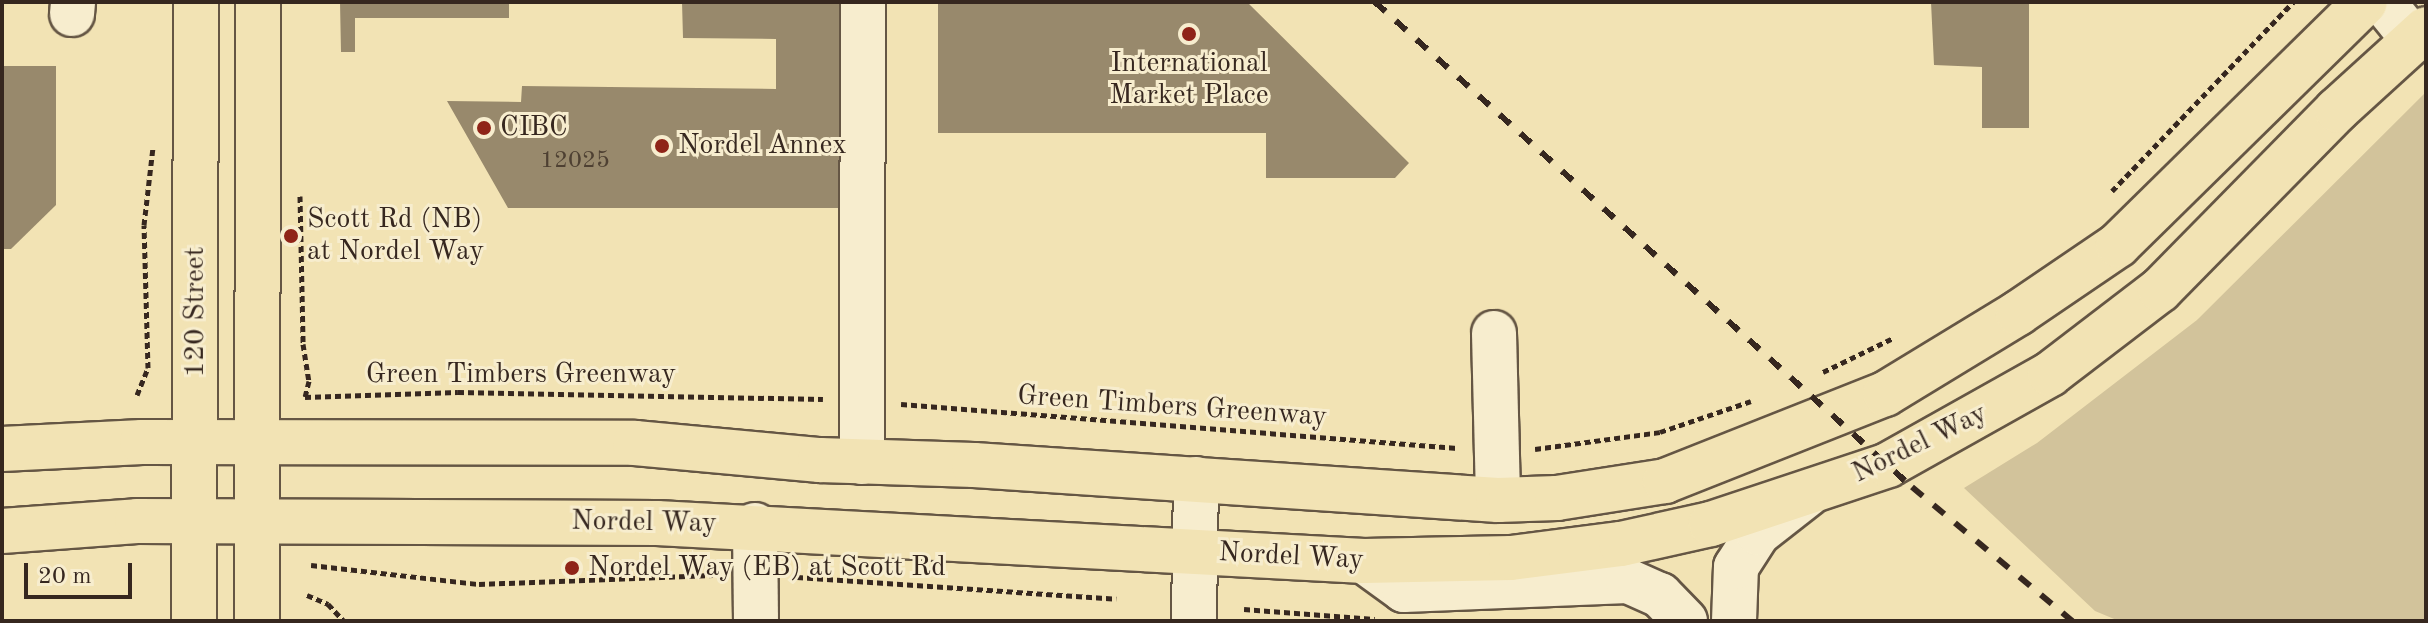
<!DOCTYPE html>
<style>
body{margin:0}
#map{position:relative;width:2428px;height:623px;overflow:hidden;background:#f2e3b4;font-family:"Old Standard TT",serif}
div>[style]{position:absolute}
.green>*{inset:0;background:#d2c39b}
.building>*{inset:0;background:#98896c}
.path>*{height:5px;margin-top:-2.5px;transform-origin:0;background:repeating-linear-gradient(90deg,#36271f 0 6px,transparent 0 10px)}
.roads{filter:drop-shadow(2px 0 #655644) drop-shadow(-2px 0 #655644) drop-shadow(0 2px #655644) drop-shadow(0 -2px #655644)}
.minor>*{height:44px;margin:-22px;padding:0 22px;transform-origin:22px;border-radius:22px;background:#f7edce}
.major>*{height:44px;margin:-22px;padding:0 22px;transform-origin:22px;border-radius:22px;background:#f2e3b4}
.rail>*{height:6px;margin-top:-3px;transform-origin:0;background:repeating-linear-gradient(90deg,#36271f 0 14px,transparent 0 28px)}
.dots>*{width:22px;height:22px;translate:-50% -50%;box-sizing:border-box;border:4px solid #f7edce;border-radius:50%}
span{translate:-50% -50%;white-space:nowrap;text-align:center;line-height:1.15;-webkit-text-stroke:6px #f7edce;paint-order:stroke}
.number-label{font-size:24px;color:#4e4032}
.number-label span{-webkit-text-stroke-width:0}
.poi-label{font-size:28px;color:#36271f}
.left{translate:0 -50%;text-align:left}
.street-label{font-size:28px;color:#36271f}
.frame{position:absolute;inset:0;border:4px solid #36271f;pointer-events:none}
.scale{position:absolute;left:24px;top:563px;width:108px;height:36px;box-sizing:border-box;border:4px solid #36271f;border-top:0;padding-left:10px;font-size:24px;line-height:28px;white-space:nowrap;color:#36271f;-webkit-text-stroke:6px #f7edce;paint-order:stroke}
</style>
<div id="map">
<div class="green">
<div style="clip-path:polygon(2426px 92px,2426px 621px,2119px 621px,2095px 611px,1964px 488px,2037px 443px,2197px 320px)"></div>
</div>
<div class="building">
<div style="clip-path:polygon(340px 2px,509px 2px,509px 18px,355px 18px,355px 52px,341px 52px)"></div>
<div style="clip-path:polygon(682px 2px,839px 2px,839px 90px,850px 103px,850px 188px,839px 208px,508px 208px,447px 101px,521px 102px,522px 86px,776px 89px,776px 39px,683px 38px)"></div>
<div style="clip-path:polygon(938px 2px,1247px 2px,1409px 163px,1395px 178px,1266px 178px,1266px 133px,938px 133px)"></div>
<div style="clip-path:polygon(1931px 2px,2029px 2px,2029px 128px,1982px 128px,1982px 67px,1934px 65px)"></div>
<div style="clip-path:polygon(2px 66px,56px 66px,56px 205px,11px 249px,2px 249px)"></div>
</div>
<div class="path">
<div style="left:2112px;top:191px;width:262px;rotate:-46.2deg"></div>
<div style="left:300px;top:196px;width:148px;rotate:88.8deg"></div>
<div style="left:303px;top:344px;width:37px;rotate:81deg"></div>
<div style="left:309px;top:381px;width:16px;rotate:104deg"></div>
<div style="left:305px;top:397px;width:153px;rotate:-1.9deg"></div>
<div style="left:458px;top:392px;width:365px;rotate:1.1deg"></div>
<div style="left:1823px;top:372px;width:78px;rotate:-25.9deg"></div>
<div style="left:137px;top:395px;width:29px;rotate:-68deg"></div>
<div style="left:148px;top:368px;width:143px;rotate:-91.6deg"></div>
<div style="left:144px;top:225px;width:79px;rotate:-83.4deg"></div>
<div style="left:901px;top:404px;width:558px;rotate:4.52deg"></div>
<div style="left:1535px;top:449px;width:126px;rotate:-7.7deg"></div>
<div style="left:1660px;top:432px;width:96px;rotate:-18.8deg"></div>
<div style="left:311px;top:565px;width:169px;rotate:6.5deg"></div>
<div style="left:479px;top:584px;width:234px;rotate:-2.2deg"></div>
<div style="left:572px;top:568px;width:13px;rotate:90deg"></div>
<div style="left:797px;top:577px;width:320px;rotate:3.9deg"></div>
<div style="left:307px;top:595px;width:23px;rotate:23deg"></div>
<div style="left:328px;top:604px;width:23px;rotate:47deg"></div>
<div style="left:1244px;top:609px;width:131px;rotate:4.4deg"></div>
</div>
<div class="roads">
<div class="minor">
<div style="left:2383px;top:2px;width:48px;rotate:51deg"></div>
<div style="left:72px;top:14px;width:12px;rotate:-85deg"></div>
<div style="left:1494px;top:333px;width:167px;rotate:88.6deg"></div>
<div style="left:862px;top:462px;width:460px;rotate:-89.9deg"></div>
<div style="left:755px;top:525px;width:96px;rotate:89.4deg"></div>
<div style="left:1364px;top:561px;width:49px;rotate:35.9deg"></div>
<div style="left:1404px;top:590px;width:224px;rotate:-2.3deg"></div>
<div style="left:1628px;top:581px;width:35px;rotate:24deg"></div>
<div style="left:1660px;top:595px;width:36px;rotate:46deg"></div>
<div style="left:1194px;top:621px;width:142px;rotate:-89.2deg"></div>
<div style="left:1734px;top:621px;width:54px;rotate:-87.9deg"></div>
<div style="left:1736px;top:567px;width:40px;rotate:-57.1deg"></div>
<div style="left:1758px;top:533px;width:63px;rotate:-38deg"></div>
</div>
<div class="major">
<div style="left:2px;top:449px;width:140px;rotate:-2.9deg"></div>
<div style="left:142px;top:442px;width:493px;rotate:0.1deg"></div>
<div style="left:635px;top:443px;width:186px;rotate:5.3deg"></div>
<div style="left:820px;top:460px;width:154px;rotate:1.9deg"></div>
<div style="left:974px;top:465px;width:525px;rotate:3.82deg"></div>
<div style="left:1498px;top:500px;width:59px;rotate:-1.9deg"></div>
<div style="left:1557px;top:498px;width:109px;rotate:-8.9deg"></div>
<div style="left:1665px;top:481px;width:237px;rotate:-21.6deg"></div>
<div style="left:1885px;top:394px;width:156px;rotate:-31.3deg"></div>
<div style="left:2018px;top:313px;width:121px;rotate:-34.2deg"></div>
<div style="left:2118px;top:245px;width:346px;rotate:-44.5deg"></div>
<div style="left:2px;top:531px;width:135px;rotate:-4.2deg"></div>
<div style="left:137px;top:521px;width:520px;rotate:0.22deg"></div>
<div style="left:657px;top:523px;width:708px;rotate:3.08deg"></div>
<div style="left:1364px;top:561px;width:147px;rotate:-1.2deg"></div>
<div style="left:1511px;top:558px;width:111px;rotate:-7.3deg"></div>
<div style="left:1621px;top:544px;width:92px;rotate:-12.5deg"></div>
<div style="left:1711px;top:524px;width:187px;rotate:-18.4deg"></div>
<div style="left:1888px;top:465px;width:186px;rotate:-29.3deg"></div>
<div style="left:2050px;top:374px;width:138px;rotate:-37.4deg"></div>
<div style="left:2160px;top:290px;width:252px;rotate:-45.5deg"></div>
<div style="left:2337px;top:110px;width:120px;rotate:-42.3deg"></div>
<div style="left:194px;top:621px;width:619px;rotate:-89.81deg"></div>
<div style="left:257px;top:621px;width:619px;rotate:-89.91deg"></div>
</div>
</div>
<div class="rail">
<div style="left:1375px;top:2px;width:724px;rotate:42.09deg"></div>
<div style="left:1912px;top:487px;width:209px;rotate:39.9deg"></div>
</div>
<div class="dots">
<div style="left:1189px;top:34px;background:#8f2418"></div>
<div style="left:484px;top:128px;background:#8f2418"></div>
<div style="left:662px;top:146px;background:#8f2418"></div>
<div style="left:291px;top:236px;background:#8f2418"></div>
<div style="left:572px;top:568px;background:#8f2418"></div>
</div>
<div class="number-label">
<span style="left:575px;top:162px">12025</span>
</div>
<div class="poi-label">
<span style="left:1189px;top:80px">International<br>Market Place</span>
<span class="left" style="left:500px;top:128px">CIBC</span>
<span class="left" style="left:678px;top:146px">Nordel Annex</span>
<span class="left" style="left:307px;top:236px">Scott Rd (NB)<br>at Nordel Way</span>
<span class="left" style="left:588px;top:568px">Nordel Way (EB) at Scott Rd</span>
</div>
<div class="street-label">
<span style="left:196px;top:312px;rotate:-90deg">120 Street</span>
<span style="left:521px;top:375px">Green Timbers Greenway</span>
<span style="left:1172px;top:407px;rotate:4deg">Green Timbers Greenway</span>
<span style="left:1920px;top:444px;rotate:-26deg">Nordel Way</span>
<span style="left:644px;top:523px;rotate:1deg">Nordel Way</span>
<span style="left:1291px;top:557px;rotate:3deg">Nordel Way</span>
</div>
<div class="frame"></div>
<div class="scale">20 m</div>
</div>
